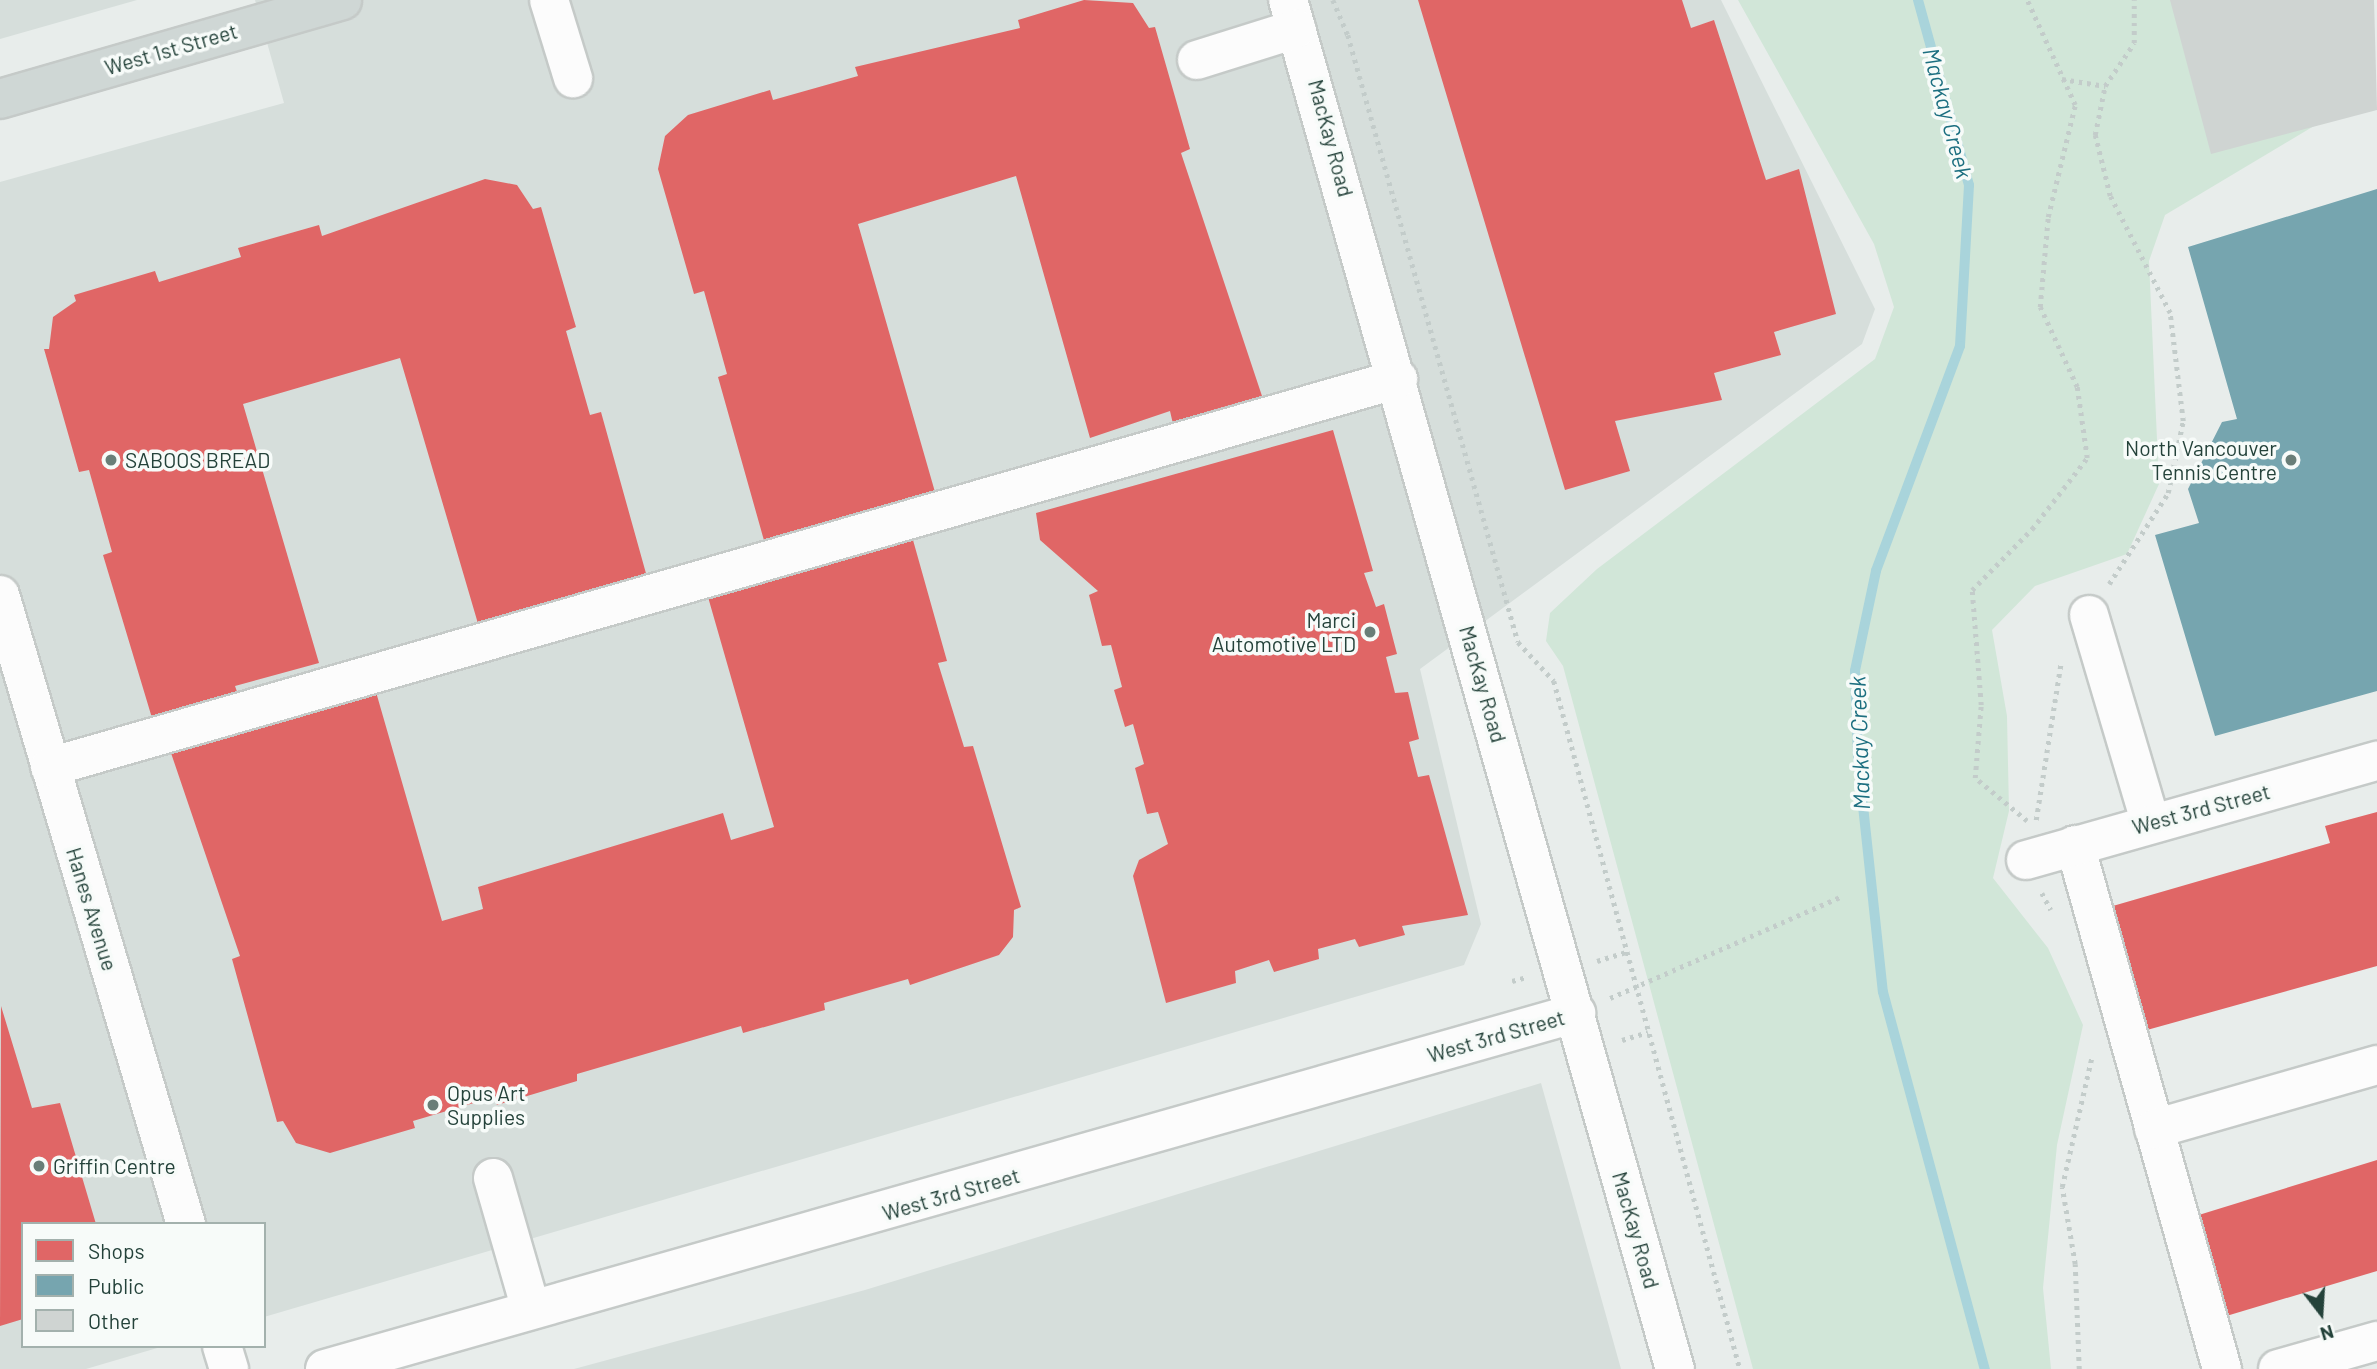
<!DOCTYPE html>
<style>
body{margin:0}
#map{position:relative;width:2377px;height:1369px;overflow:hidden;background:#e8edeb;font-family:Barlow,sans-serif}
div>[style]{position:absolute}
.built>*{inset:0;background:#d6dedb}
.green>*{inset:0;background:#d1e6d8}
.shops>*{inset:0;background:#e06666}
.public>*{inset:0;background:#76a5af}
.stream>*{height:10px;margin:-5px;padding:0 5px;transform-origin:5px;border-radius:5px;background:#a9d4db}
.building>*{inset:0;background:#cfd4d2}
.path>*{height:4.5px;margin-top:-2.25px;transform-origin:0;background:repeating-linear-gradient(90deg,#c3ccca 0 3.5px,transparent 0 8.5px)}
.roads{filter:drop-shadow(2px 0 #c5cac8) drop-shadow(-2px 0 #c5cac8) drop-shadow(0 2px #c5cac8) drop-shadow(0 -2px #c5cac8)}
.minor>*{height:38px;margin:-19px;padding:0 19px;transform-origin:19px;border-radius:19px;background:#fcfcfc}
.major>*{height:38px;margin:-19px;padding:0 19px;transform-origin:19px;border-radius:19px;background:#cfd7d5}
.dots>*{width:19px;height:19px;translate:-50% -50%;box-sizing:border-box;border:4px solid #f7fbf9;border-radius:50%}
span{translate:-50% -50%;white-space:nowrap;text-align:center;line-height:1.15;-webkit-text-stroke:7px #f7fbf9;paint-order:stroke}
.street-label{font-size:21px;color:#24423a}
.poi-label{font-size:21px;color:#24423a}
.right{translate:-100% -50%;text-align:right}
.left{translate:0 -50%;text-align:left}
.water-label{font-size:23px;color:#1c6f80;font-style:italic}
.legend{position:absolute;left:21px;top:1222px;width:245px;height:126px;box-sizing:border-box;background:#f7fbf9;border:2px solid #a3b1ad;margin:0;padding:9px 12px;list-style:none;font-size:21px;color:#24423a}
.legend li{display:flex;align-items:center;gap:14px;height:35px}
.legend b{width:35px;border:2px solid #a3b1ad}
.north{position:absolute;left:2286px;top:1278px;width:70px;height:70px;-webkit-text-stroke:5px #f7fbf9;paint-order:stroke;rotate:163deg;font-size:19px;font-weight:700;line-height:28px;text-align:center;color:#24423a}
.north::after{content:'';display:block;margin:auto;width:24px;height:32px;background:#24423a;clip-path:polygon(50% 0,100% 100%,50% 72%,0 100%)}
</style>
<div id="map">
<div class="built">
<div style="clip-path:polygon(0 0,137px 0,0 39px)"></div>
<div style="clip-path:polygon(255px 0,1721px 0,1875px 309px,1862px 344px,1420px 669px,1481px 924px,1464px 965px,264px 1317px,264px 1224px,23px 1224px,23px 1346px,164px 1346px,86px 1369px,0 1369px,0 182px,284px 103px)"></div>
<div style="clip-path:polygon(1541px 1083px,1621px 1369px,574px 1369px,865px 1290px)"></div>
</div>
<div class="green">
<div style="clip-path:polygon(1738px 0,2372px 0,2339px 111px,2165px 215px,2149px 261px,2159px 484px,2127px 554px,2035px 586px,1992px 630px,2007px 716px,2009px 811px,1993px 878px,2048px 948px,2083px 1025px,2057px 1145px,2043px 1288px,2051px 1369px,1753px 1369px,1563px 666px,1546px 641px,1550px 613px,1597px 569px,1875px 359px,1894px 307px,1874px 244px)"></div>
</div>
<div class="shops">
<div style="clip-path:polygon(1084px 0,1133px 3px,1149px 28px,1155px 27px,1190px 149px,1181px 153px,1262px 396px,1206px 412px,1210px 428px,1176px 437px,1170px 411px,1090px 438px,1016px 176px,858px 224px,935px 492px,765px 544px,718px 377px,727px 374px,704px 291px,694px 294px,658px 169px,665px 136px,688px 115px,770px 90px,773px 100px,858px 76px,855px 67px,1020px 28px,1018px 20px)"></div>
<div style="clip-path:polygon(1418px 0,1682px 0,1691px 28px,1714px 20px,1766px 180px,1799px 169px,1836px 314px,1774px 332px,1781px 355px,1714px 373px,1722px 400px,1615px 421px,1630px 471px,1565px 490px)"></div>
<div style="clip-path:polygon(485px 179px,517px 185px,533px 209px,541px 207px,576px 327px,566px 331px,590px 415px,601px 412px,647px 577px,479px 627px,400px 358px,243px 404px,319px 663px,235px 686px,243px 709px,152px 718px,103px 555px,112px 552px,89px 470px,79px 472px,44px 349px,49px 349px,53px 317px,76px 301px,74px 295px,155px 271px,159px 282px,241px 257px,238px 248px,319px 225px,322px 236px)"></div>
<div style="clip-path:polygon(1333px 430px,1373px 571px,1364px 573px,1376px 607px,1384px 604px,1397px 654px,1386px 657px,1395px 693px,1408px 692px,1419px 739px,1409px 742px,1418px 777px,1429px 775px,1468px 915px,1402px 926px,1405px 935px,1359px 947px,1355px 939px,1318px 949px,1319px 959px,1274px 972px,1269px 960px,1235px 971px,1236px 983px,1166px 1003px,1133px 876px,1139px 860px,1168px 844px,1158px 812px,1147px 814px,1135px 768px,1144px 764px,1133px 724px,1125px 727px,1114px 690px,1122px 687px,1111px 645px,1102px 646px,1089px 595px,1098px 591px,1040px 540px,1036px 513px)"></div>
<div style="clip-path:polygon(913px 540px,947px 661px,938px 663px,964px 747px,973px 746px,1021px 907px,1014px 910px,1013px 937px,999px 955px,910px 985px,908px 979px,824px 1003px,825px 1010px,743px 1033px,741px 1026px,577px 1074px,577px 1081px,497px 1105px,494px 1097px,413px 1121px,415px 1128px,330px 1153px,296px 1143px,283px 1121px,277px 1122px,232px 959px,240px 956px,171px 753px,376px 692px,442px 921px,483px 909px,478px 887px,723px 813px,731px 840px,774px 827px,708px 597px)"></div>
<div style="clip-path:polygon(2377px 812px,2377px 966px,2129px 1035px,2099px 910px,2330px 843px,2325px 826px)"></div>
<div style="clip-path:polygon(1px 1006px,32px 1108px,60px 1103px,96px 1224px,23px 1224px,23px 1319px,0 1326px)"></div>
<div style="clip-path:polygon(2377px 1160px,2377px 1271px,2223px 1317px,2189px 1218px)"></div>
</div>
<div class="public">
<div style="clip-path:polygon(2377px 189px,2377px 691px,2215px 736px,2155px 535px,2199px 523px,2188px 489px,2222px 422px,2237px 419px,2188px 247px)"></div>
</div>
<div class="stream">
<div style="left:1918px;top:0;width:192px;rotate:74.6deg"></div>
<div style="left:1969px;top:185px;width:161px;rotate:93.2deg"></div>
<div style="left:1960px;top:346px;width:240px;rotate:110.5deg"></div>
<div style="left:1876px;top:571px;width:102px;rotate:101.9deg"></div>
<div style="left:1855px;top:671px;width:88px;rotate:88deg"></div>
<div style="left:1858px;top:759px;width:234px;rotate:83.9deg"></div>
<div style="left:1883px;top:992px;width:391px;rotate:74.9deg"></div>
</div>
<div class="building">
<div style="clip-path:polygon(2170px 0,2374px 0,2377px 110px,2211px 154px)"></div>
</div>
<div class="path">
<div style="left:1333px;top:0;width:38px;rotate:67deg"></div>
<div style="left:1348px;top:35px;width:630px;rotate:74.35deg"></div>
<div style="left:1518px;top:642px;width:53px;rotate:47.3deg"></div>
<div style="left:1554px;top:681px;width:713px;rotate:74.87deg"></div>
<div style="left:2062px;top:79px;width:44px;rotate:9.2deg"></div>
<div style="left:2109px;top:584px;width:108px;rotate:-57deg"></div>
<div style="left:2168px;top:493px;width:74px;rotate:-78.2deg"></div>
<div style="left:2183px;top:421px;width:109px;rotate:-96.9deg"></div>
<div style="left:2170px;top:313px;width:131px;rotate:-117.1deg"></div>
<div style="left:2110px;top:196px;width:63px;rotate:-103.8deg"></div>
<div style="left:2095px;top:135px;width:50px;rotate:-78.5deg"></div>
<div style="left:2105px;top:86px;width:52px;rotate:-56deg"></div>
<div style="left:2134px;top:43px;width:43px;rotate:-90deg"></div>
<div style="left:2036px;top:820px;width:160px;rotate:-81deg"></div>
<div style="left:2027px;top:821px;width:67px;rotate:-140.4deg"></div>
<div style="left:1975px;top:778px;width:73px;rotate:-85.3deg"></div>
<div style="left:1981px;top:705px;width:115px;rotate:-94.5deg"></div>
<div style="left:1972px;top:590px;width:86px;rotate:-45.5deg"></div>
<div style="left:2032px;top:529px;width:90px;rotate:-52.2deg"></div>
<div style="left:2087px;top:458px;width:72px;rotate:-98deg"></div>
<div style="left:2077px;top:387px;width:88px;rotate:-114.8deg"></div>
<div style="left:2040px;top:307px;width:90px;rotate:-84.9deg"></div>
<div style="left:2048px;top:217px;width:115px;rotate:-76.4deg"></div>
<div style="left:2075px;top:105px;width:115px;rotate:-114.6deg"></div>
<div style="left:2042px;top:893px;width:19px;rotate:62deg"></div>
<div style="left:1597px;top:961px;width:30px;rotate:-17deg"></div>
<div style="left:1512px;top:981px;width:16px;rotate:-15deg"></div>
<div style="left:1610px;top:998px;width:251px;rotate:-23.7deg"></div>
<div style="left:1622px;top:1040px;width:27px;rotate:-17deg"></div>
<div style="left:2079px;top:1369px;width:105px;rotate:-92.2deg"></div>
<div style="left:2075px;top:1264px;width:78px;rotate:-99.6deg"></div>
<div style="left:2062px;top:1187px;width:134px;rotate:-77.1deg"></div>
</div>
<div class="roads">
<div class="minor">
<div style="left:549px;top:0;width:82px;rotate:72.9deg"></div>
<div style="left:1288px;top:0;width:1423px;rotate:74.22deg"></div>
<div style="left:1197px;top:60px;width:104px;rotate:-17.4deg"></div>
<div style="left:0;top:595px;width:656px;rotate:73.53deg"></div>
<div style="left:2089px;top:615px;width:215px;rotate:73.5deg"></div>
<div style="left:50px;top:767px;width:1403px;rotate:-16.06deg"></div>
<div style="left:2075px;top:845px;width:544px;rotate:74.33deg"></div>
<div style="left:2026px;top:860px;width:365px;rotate:-15.8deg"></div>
<div style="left:2154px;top:1129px;width:232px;rotate:-16deg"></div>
<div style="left:493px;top:1178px;width:137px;rotate:73.9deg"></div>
<div style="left:222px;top:1346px;width:24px;rotate:73deg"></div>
<div style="left:325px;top:1369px;width:1301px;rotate:-15.88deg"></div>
<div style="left:2278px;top:1369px;width:103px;rotate:-15.8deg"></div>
</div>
<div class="major">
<div style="left:0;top:99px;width:356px;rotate:-16.1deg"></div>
</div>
</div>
<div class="dots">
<div style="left:111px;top:460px;background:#697e78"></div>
<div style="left:2291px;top:460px;background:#697e78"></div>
<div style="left:1370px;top:632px;background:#697e78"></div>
<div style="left:433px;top:1105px;background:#697e78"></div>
<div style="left:39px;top:1166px;background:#697e78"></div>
</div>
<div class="street-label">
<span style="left:171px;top:49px;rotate:-16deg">West 1st Street</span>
<span style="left:1331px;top:138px;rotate:75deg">MacKay Road</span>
<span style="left:1483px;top:684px;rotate:74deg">MacKay Road</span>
<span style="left:2201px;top:809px;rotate:-15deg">West 3rd Street</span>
<span style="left:92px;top:909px;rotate:73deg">Hanes Avenue</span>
<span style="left:1496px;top:1036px;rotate:-16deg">West 3rd Street</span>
<span style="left:951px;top:1194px;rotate:-16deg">West 3rd Street</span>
<span style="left:1636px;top:1230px;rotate:74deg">MacKay Road</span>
</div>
<div class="poi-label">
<span class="right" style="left:2277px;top:460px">North Vancouver<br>Tennis Centre</span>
<span class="left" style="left:125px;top:460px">SABOOS BREAD</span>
<span class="right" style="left:1356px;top:632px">Marci<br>Automotive LTD</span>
<span class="left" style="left:447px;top:1105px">Opus Art<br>Supplies</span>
<span class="left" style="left:53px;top:1166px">Griffin Centre</span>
</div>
<div class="water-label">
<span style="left:1948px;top:113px;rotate:75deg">Mackay Creek</span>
<span style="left:1859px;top:743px;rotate:-92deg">Mackay Creek</span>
</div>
<ul class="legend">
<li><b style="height:19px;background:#e06666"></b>Shops</li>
<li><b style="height:19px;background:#76a5af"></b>Public</li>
<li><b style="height:19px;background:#cfd4d2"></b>Other</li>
</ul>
<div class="north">N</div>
</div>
